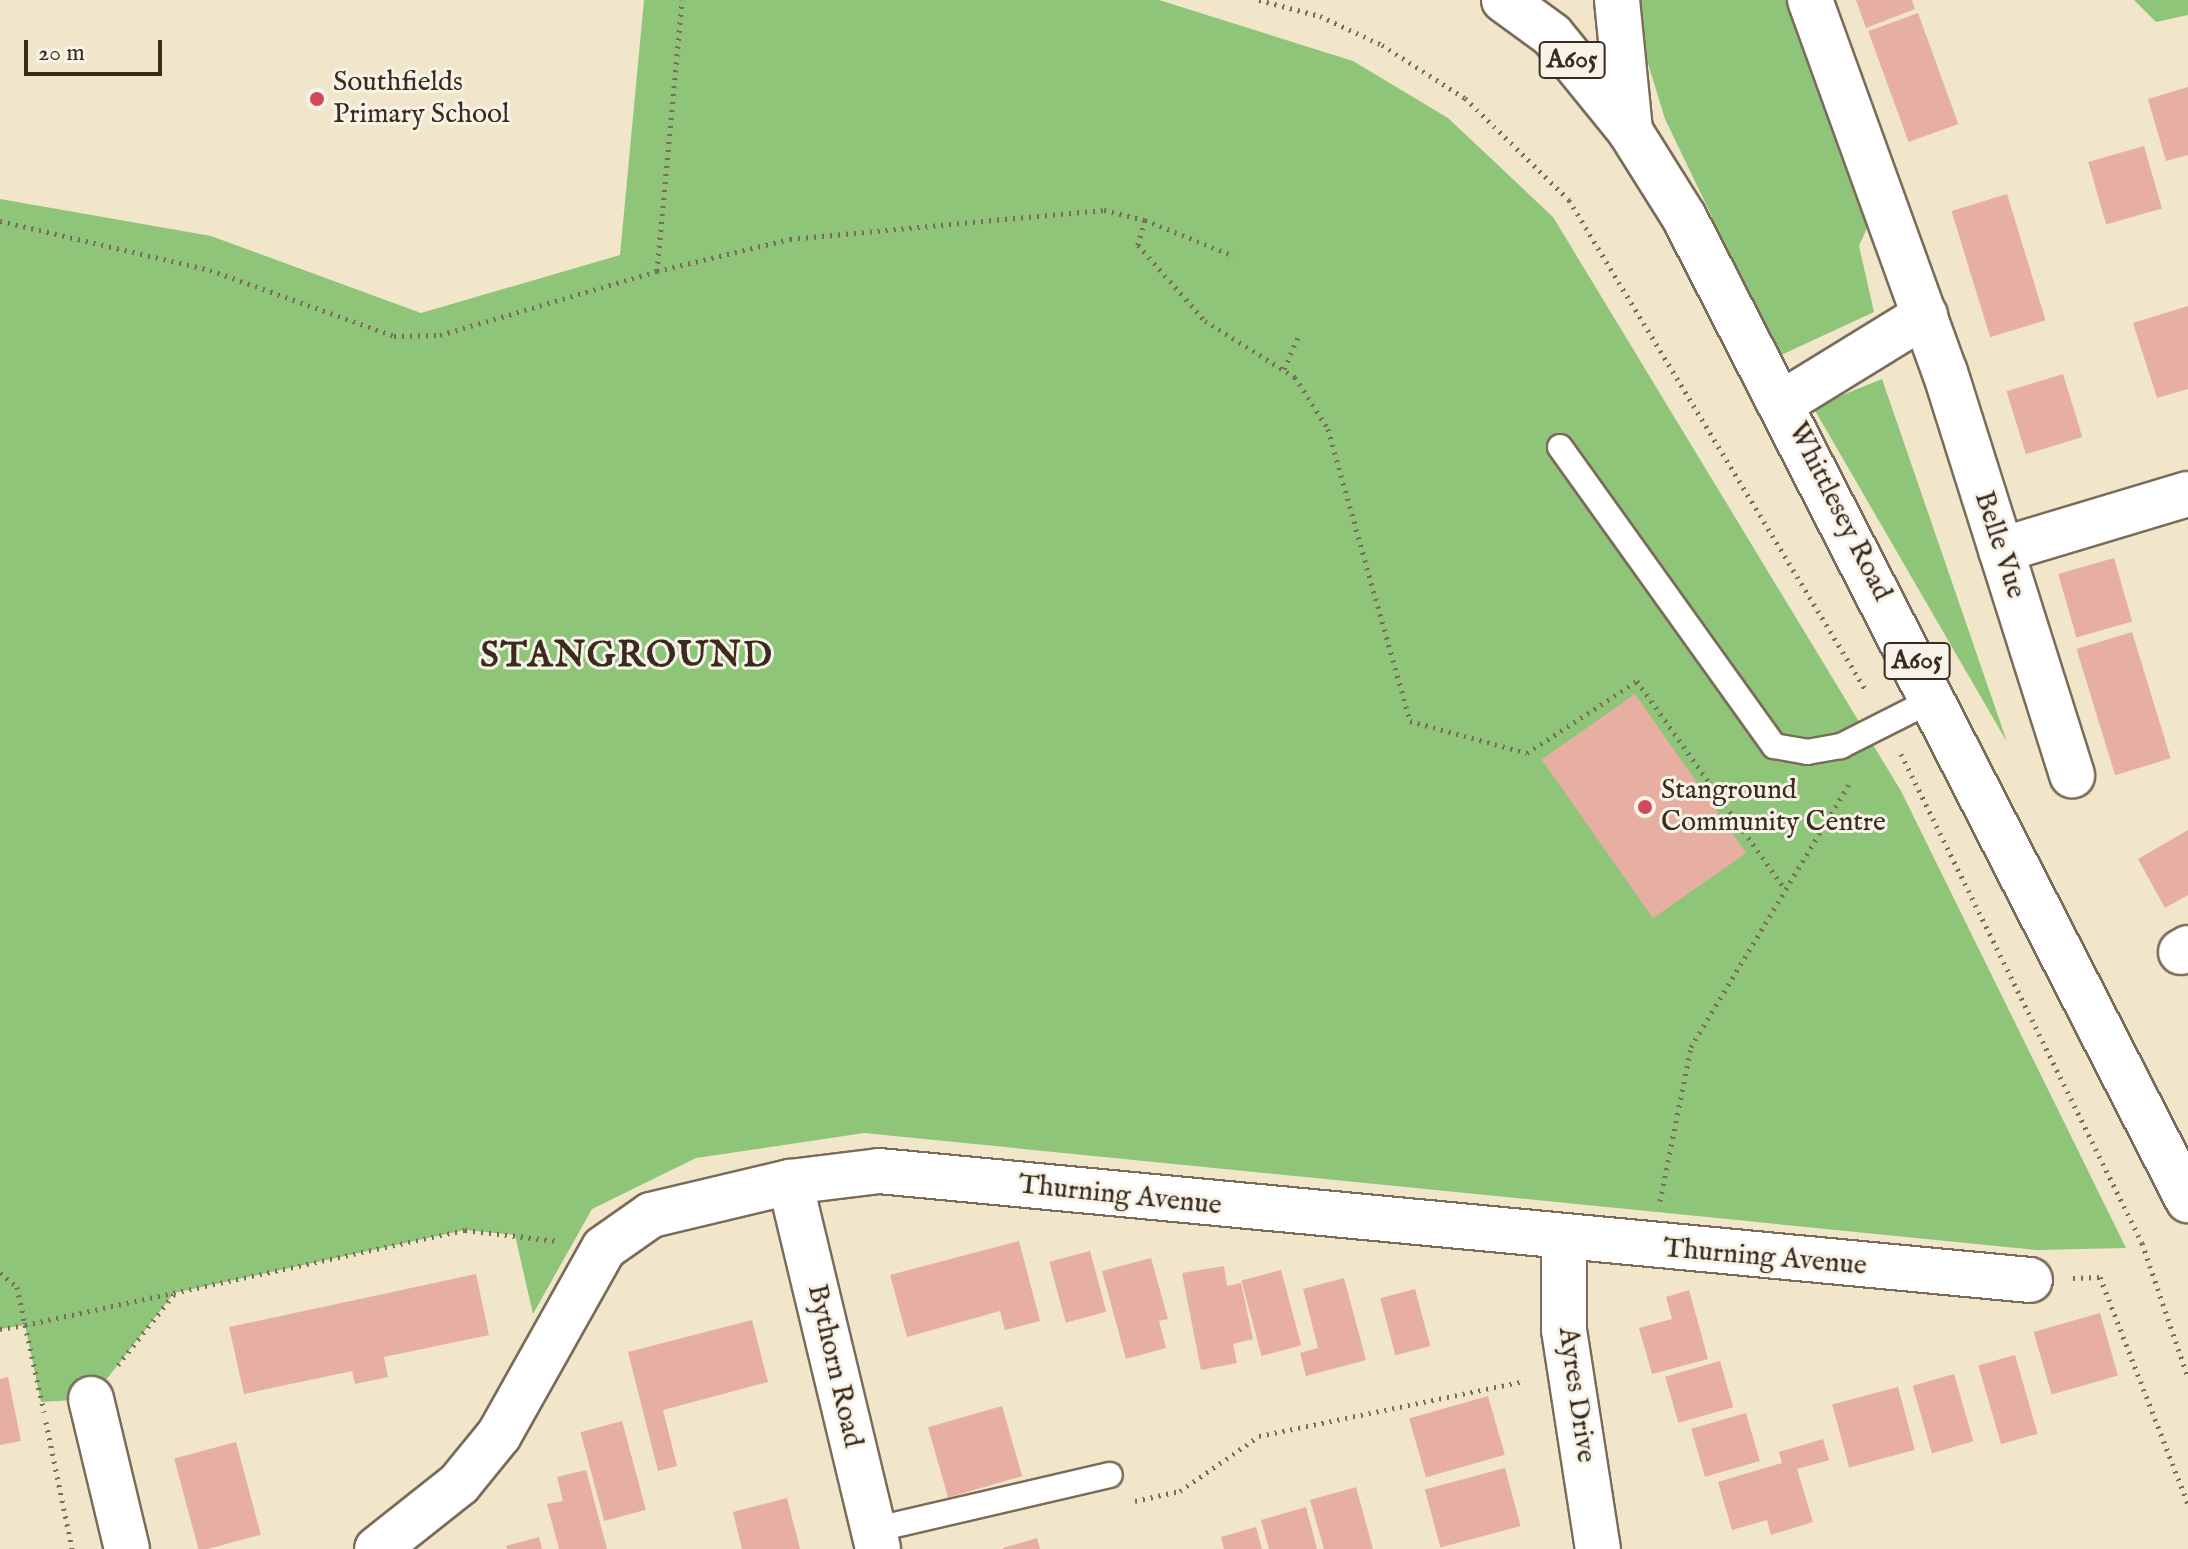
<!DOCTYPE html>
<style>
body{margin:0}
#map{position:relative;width:2188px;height:1549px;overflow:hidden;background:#f1e5ca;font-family:"IM FELL English",serif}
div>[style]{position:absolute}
.green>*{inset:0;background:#8ec578}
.building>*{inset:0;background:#e7afa2;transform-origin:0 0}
.path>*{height:5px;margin-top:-2.5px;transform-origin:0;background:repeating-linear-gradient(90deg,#7b6b5a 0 2px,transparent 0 8px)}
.roads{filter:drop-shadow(2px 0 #7b6b5a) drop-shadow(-2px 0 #7b6b5a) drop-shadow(0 2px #7b6b5a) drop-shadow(0 -2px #7b6b5a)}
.lane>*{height:24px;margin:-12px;padding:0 12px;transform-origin:12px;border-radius:12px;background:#fff}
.street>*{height:44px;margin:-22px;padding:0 22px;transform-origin:22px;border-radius:22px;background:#fff}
.primary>*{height:44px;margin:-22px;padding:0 22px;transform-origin:22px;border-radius:22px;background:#fff}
.dots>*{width:22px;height:22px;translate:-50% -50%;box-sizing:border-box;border:4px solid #f7f3e8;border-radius:50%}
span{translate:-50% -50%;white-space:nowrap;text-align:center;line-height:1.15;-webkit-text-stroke:6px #f7f3e8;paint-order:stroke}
.shield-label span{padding:2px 6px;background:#f7f3e8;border:2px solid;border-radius:6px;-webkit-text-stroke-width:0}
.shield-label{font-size:26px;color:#3b2a1e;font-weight:700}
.poi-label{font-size:28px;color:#3b2a1e}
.left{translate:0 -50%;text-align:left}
.street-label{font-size:28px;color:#3b2a1e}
.district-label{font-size:36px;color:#3b2a1e;font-weight:700;letter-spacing:2px}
.scale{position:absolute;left:24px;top:40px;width:138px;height:36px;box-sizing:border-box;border:4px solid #3b2a1e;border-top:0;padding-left:10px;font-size:24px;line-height:28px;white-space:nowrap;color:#3b2a1e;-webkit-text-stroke:6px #f7f3e8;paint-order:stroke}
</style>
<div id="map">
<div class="green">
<div style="clip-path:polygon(644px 0,1159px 0,1353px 61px,1448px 118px,1553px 217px,1901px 791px,2126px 1248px,2037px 1250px,864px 1133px,696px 1158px,592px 1209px,533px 1314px,515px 1235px,465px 1230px,174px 1293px,91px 1399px,41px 1402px,25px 1325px,0 1329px,0 199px,211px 236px,421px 313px,620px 255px)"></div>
<div style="clip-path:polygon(1638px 0,1792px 0,1871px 219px,1859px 246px,1874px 312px,1779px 356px,1665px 119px,1639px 34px)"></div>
<div style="clip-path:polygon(2134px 0,2188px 0,2188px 15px,2156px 22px)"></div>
<div style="clip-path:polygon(1882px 379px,2007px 742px,1813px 407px)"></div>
</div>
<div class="building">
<div style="clip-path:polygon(1856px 0,1912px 0,1915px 9px,1866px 28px)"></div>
<div style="left:1918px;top:13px;width:118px;height:53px;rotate:70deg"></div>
<div style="clip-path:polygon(2188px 87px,2188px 155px,2166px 161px,2148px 99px)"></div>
<div style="left:2144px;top:146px;width:65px;height:58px;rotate:74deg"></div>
<div style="left:2007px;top:194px;width:132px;height:58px;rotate:73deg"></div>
<div style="clip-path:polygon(2188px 306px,2188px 389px,2157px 398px,2133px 323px)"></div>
<div style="left:2063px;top:374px;width:66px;height:59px;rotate:73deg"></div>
<div style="left:2114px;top:558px;width:66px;height:58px;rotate:74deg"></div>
<div style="left:2132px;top:632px;width:132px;height:58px;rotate:73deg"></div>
<div style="left:1635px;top:694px;width:194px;height:114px;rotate:55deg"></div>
<div style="clip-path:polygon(2188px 830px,2188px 895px,2165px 908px,2138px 859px)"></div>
<div style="clip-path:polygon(1019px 1241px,1040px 1321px,1005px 1330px,1000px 1311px,907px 1337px,890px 1275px)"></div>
<div style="left:1090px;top:1251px;width:63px;height:42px;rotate:75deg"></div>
<div style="clip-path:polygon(1151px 1258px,1168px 1319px,1159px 1321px,1166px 1348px,1126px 1359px,1102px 1271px)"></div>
<div style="clip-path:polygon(1224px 1266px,1227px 1286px,1241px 1283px,1253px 1339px,1233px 1344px,1237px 1363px,1201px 1370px,1182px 1273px)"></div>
<div style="left:1281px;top:1270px;width:78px;height:41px;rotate:75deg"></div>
<div style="clip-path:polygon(476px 1274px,489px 1335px,384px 1357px,388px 1377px,355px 1384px,352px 1371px,244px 1394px,229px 1327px)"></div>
<div style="clip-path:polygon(1344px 1278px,1366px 1360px,1306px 1376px,1300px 1353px,1318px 1348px,1303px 1289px)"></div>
<div style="left:1415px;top:1289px;width:59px;height:36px;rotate:75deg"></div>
<div style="clip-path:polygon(1689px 1290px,1708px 1359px,1652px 1374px,1639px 1328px,1672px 1319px,1666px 1297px)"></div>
<div style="left:2100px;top:1313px;width:65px;height:69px;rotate:74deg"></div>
<div style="clip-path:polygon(752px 1320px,768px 1382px,663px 1410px,677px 1466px,658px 1471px,628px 1352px)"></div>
<div style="left:2015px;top:1355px;width:82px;height:38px;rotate:74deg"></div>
<div style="left:1720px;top:1361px;width:48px;height:57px;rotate:74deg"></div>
<div style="left:1954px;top:1374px;width:70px;height:43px;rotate:74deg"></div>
<div style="clip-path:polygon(8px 1377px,21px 1441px,0 1445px,0 1379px)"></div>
<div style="left:1898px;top:1387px;width:65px;height:68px;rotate:75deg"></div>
<div style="left:1488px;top:1396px;width:61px;height:82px;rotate:74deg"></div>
<div style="left:1002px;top:1406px;width:73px;height:77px;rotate:74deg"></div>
<div style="left:1746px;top:1413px;width:50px;height:57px;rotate:74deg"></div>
<div style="left:622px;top:1421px;width:92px;height:43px;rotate:75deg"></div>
<div style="clip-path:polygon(1823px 1439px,1829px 1460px,1797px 1469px,1813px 1522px,1771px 1535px,1767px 1520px,1732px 1530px,1718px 1482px,1782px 1463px,1779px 1452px)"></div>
<div style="left:236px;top:1442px;width:96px;height:64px;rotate:75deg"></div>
<div style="left:1505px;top:1468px;width:60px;height:83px;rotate:75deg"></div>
<div style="clip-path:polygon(586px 1470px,607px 1549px,559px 1549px,547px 1504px,563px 1501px,557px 1477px)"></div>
<div style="clip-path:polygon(1356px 1487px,1373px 1549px,1324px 1549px,1310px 1500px)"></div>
<div style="clip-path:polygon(787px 1498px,800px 1549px,742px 1549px,733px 1512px)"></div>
<div style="clip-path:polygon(1306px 1507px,1317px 1549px,1269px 1549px,1261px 1520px)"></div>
<div style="clip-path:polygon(1256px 1527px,1262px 1549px,1224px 1549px,1221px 1537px)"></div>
<div style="clip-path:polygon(539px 1537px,542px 1549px,507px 1549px,506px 1546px)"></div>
<div style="clip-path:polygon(1037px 1538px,1040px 1549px,1003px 1549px,1003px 1548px)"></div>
</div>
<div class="path">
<div style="left:1259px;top:0;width:63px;rotate:14.7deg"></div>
<div style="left:1320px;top:16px;width:68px;rotate:25.1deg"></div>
<div style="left:1382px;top:45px;width:98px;rotate:32.6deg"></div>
<div style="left:1465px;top:98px;width:146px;rotate:44.4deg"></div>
<div style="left:1569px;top:200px;width:575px;rotate:58.8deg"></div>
<div style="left:1145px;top:220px;width:96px;rotate:22deg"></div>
<div style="left:0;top:221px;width:216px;rotate:13.1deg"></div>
<div style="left:210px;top:270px;width:195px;rotate:19.7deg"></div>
<div style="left:394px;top:336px;width:46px;rotate:-1.2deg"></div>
<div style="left:440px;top:335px;width:226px;rotate:-16.4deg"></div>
<div style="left:657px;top:271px;width:272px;rotate:-84.7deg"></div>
<div style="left:657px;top:271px;width:137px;rotate:-13.5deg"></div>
<div style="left:790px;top:239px;width:315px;rotate:-5.3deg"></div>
<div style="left:1104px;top:210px;width:42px;rotate:13.7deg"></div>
<div style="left:1145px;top:220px;width:26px;rotate:106deg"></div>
<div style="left:1138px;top:245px;width:101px;rotate:48.6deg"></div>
<div style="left:1205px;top:321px;width:106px;rotate:31.9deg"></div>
<div style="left:1295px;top:377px;width:62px;rotate:57.6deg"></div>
<div style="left:1328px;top:429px;width:303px;rotate:74.3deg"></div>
<div style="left:1410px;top:721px;width:121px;rotate:15.3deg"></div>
<div style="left:1527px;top:753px;width:131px;rotate:-33.2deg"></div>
<div style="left:1637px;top:681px;width:255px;rotate:54.6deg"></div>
<div style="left:1284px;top:369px;width:39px;rotate:-66deg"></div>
<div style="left:1901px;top:754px;width:545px;rotate:63.76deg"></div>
<div style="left:2142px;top:1243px;width:142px;rotate:71.1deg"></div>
<div style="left:1660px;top:1201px;width:157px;rotate:-78.6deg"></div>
<div style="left:1691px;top:1047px;width:309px;rotate:-59deg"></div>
<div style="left:0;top:1273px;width:22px;rotate:39deg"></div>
<div style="left:17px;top:1287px;width:39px;rotate:78deg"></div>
<div style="left:25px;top:1325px;width:450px;rotate:-12.2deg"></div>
<div style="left:465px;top:1230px;width:93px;rotate:6.8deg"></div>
<div style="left:2073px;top:1278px;width:27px;rotate:-2deg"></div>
<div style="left:2100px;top:1277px;width:243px;rotate:68.8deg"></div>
<div style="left:0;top:1329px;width:25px;rotate:-9deg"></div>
<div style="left:25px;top:1325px;width:89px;rotate:77.7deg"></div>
<div style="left:118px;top:1365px;width:90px;rotate:-51.7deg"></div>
<div style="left:46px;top:1422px;width:130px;rotate:78.4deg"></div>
<div style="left:1135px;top:1501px;width:46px;rotate:-12.5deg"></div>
<div style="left:1180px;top:1491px;width:96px;rotate:-34.8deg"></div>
<div style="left:1259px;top:1436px;width:272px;rotate:-11.7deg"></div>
</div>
<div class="roads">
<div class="lane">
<div style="left:1560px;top:447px;width:368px;rotate:54.4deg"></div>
<div style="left:1774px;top:746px;width:34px;rotate:10deg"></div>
<div style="left:1807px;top:752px;width:35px;rotate:-10deg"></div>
<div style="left:1841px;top:746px;width:106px;rotate:-26.8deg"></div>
<div style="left:873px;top:1530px;width:243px;rotate:-13.1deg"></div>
</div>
<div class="street">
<div style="left:1810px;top:0;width:396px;rotate:70.1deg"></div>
<div style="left:1945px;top:372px;width:423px;rotate:72.5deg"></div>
<div style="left:1782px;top:403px;width:168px;rotate:-31.6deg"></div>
<div style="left:2001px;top:550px;width:195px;rotate:-16.7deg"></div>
<div style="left:2181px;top:952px;width:8px;rotate:-30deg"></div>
<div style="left:790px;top:1182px;width:377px;rotate:76.5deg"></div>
<div style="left:1564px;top:1241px;width:89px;rotate:90deg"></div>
<div style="left:1564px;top:1330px;width:222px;rotate:81.2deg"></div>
<div style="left:91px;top:1399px;width:154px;rotate:76.5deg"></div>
<div style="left:377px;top:1549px;width:105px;rotate:-38.4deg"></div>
<div style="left:459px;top:1484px;width:63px;rotate:-50.8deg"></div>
<div style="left:499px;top:1435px;width:214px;rotate:-60.7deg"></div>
<div style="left:604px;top:1248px;width:57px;rotate:-35.1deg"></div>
<div style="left:651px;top:1215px;width:143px;rotate:-13.4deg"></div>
<div style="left:790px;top:1182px;width:90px;rotate:-7deg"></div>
<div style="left:879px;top:1171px;width:1156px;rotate:5.41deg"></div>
</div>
<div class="primary">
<div style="left:1504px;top:0;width:59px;rotate:36.1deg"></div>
<div style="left:1552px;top:35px;width:124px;rotate:50.9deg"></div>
<div style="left:1630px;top:131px;width:102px;rotate:57.9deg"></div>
<div style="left:1684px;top:217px;width:1105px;rotate:62.86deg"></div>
<div style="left:1617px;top:0;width:132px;rotate:84.3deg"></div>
</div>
</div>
<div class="dots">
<div style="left:317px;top:99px;background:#d1495b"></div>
<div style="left:1645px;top:807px;background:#d1495b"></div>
</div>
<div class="shield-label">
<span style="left:1572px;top:60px">A605</span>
<span style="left:1917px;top:661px">A605</span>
</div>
<div class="poi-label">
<span class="left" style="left:333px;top:99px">Southfields<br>Primary School</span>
<span class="left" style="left:1661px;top:807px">Stanground<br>Community Centre</span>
</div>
<div class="street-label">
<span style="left:1839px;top:512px;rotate:63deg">Whittlesey Road</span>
<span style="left:1999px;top:545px;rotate:72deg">Belle Vue</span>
<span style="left:1120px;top:1196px;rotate:6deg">Thurning Avenue</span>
<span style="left:1765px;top:1258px;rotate:5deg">Thurning Avenue</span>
<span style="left:834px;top:1366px;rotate:77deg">Bythorn Road</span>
<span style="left:1576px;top:1395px;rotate:82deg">Ayres Drive</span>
</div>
<div class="district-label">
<span style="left:627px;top:657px">STANGROUND</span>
</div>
<div class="scale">20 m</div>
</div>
